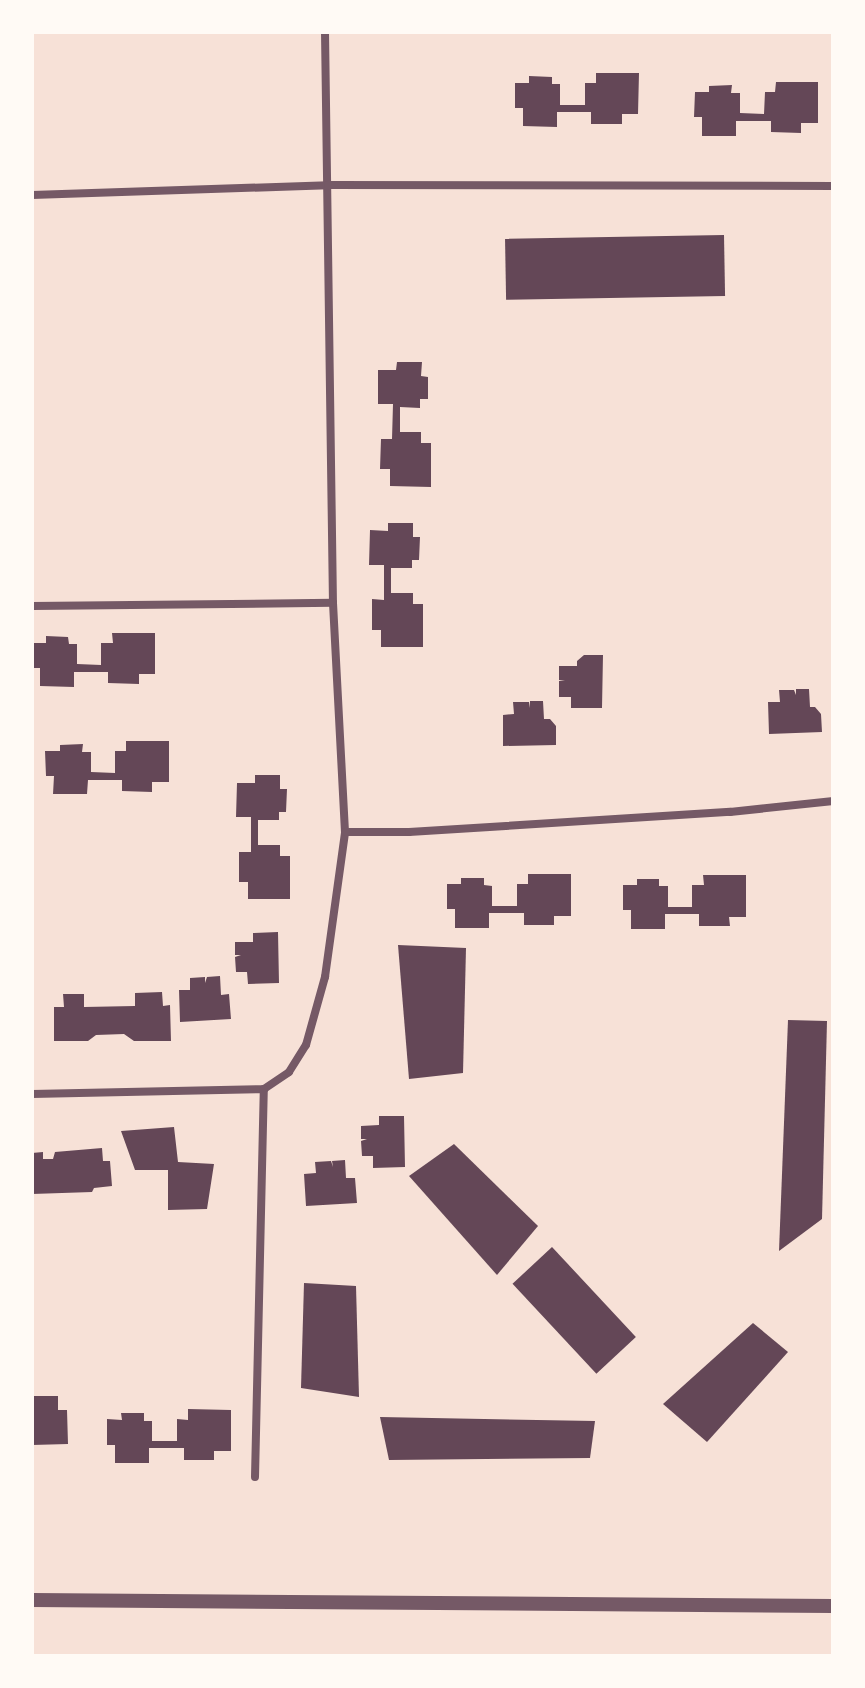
<!DOCTYPE html>
<style>
body{margin:0}
#map{position:relative;width:865px;height:1688px;overflow:hidden;background:#f7e1d7;font-family:"Space Grotesk",sans-serif}
div>[style]{position:absolute}
.building>*{inset:0;background:#644757;transform-origin:0 0}
.minor>*{height:8px;margin:-4px;padding:0 4px;transform-origin:4px;border-radius:4px;background:#755966}
.tertiary>*{height:14px;margin:-7px;padding:0 7px;transform-origin:7px;border-radius:7px;background:#755966}
span{translate:-50% -50%;white-space:nowrap;text-align:center;line-height:1.15;-webkit-text-stroke:6px #fffaf5;paint-order:stroke}
.frame{position:absolute;inset:0;border:34px solid #fffaf5;pointer-events:none}
</style>
<div id="map">
<div class="building">
<div style="clip-path:polygon(596px 73px,639px 73px,638px 114px,622px 114px,622px 124px,591px 124px,591px 112px,557px 112px,557px 127px,523px 126px,523px 108px,515px 108px,515px 83px,529px 83px,529px 76px,552px 77px,552px 84px,560px 84px,560px 105px,585px 105px,585px 83px,596px 83px)"></div>
<div style="clip-path:polygon(776px 82px,818px 82px,818px 123px,801px 123px,801px 133px,771px 132px,771px 121px,736px 121px,736px 136px,702px 136px,702px 117px,694px 117px,695px 92px,709px 92px,709px 86px,732px 85px,731px 93px,740px 93px,740px 113px,764px 114px,765px 92px,775px 92px)"></div>
<div style="left:724px;top:235px;width:61px;height:219px;rotate:89deg"></div>
<div style="clip-path:polygon(397px 362px,422px 362px,421px 376px,428px 377px,428px 399px,420px 399px,420px 408px,400px 407px,400px 432px,421px 432px,421px 443px,431px 443px,431px 487px,390px 486px,390px 469px,380px 469px,381px 439px,392px 439px,393px 404px,378px 404px,378px 370px,396px 370px)"></div>
<div style="clip-path:polygon(388px 523px,413px 523px,413px 537px,420px 537px,419px 560px,412px 560px,412px 568px,391px 568px,391px 593px,413px 593px,413px 604px,423px 604px,423px 647px,381px 647px,381px 630px,372px 630px,372px 599px,384px 600px,384px 565px,369px 565px,370px 530px,388px 531px)"></div>
<div style="clip-path:polygon(112px 633px,155px 633px,155px 674px,139px 674px,139px 684px,108px 683px,108px 672px,74px 672px,74px 687px,40px 686px,40px 668px,32px 668px,32px 643px,46px 643px,46px 636px,68px 637px,69px 644px,77px 644px,77px 664px,101px 665px,101px 643px,113px 643px)"></div>
<div style="clip-path:polygon(584px 655px,603px 655px,602px 708px,571px 708px,571px 697px,559px 697px,559px 681px,565px 681px,559px 680px,559px 666px,577px 666px,577px 661px)"></div>
<div style="clip-path:polygon(796px 689px,809px 689px,810px 707px,815px 707px,821px 714px,822px 732px,769px 734px,768px 702px,780px 702px,779px 690px,794px 690px,796px 695px)"></div>
<div style="clip-path:polygon(530px 701px,543px 701px,544px 719px,550px 719px,556px 726px,556px 745px,503px 746px,503px 715px,514px 714px,513px 702px,529px 702px,530px 708px)"></div>
<div style="clip-path:polygon(126px 741px,169px 741px,169px 782px,152px 782px,152px 792px,122px 791px,122px 780px,88px 780px,87px 794px,53px 794px,54px 776px,46px 776px,45px 751px,60px 751px,60px 745px,83px 744px,82px 752px,91px 752px,91px 772px,115px 773px,115px 751px,126px 751px)"></div>
<div style="clip-path:polygon(255px 775px,280px 775px,280px 789px,287px 789px,286px 812px,279px 812px,279px 820px,258px 820px,258px 845px,280px 845px,280px 856px,290px 856px,290px 899px,248px 899px,248px 882px,239px 882px,239px 852px,251px 852px,251px 817px,236px 817px,237px 783px,255px 783px)"></div>
<div style="clip-path:polygon(528px 874px,571px 874px,571px 916px,554px 916px,554px 925px,524px 925px,524px 913px,489px 913px,489px 928px,455px 928px,455px 909px,447px 909px,447px 884px,461px 884px,461px 878px,484px 878px,484px 885px,492px 886px,492px 906px,517px 906px,517px 884px,528px 884px)"></div>
<div style="clip-path:polygon(703px 875px,746px 875px,746px 917px,729px 917px,730px 926px,699px 926px,699px 914px,665px 914px,665px 929px,631px 929px,631px 910px,623px 910px,623px 885px,637px 885px,637px 879px,659px 879px,659px 886px,668px 886px,668px 907px,692px 907px,692px 885px,704px 885px)"></div>
<div style="clip-path:polygon(278px 932px,279px 983px,248px 984px,247px 972px,236px 972px,235px 957px,241px 955px,235px 955px,235px 942px,253px 942px,253px 933px)"></div>
<div style="clip-path:polygon(398px 945px,466px 948px,463px 1073px,409px 1079px)"></div>
<div style="clip-path:polygon(220px 976px,221px 995px,229px 994px,231px 1019px,180px 1022px,179px 990px,190px 990px,190px 978px,205px 977px,205px 983px,207px 977px)"></div>
<div style="clip-path:polygon(162px 992px,163px 1006px,170px 1005px,171px 1041px,134px 1041px,124px 1034px,96px 1035px,88px 1041px,54px 1041px,54px 1007px,64px 1007px,63px 994px,84px 994px,84px 1007px,135px 1006px,135px 993px)"></div>
<div style="clip-path:polygon(788px 1020px,827px 1021px,822px 1219px,779px 1251px)"></div>
<div style="clip-path:polygon(379px 1116px,404px 1116px,405px 1167px,373px 1168px,373px 1156px,362px 1156px,361px 1141px,367px 1139px,361px 1139px,361px 1126px,379px 1125px)"></div>
<div style="clip-path:polygon(174px 1127px,178px 1162px,214px 1164px,207px 1209px,168px 1210px,168px 1170px,135px 1170px,121px 1131px)"></div>
<div style="clip-path:polygon(454px 1144px,538px 1226px,497px 1275px,409px 1176px)"></div>
<div style="clip-path:polygon(102px 1148px,103px 1161px,110px 1161px,112px 1186px,94px 1188px,92px 1192px,32px 1194px,32px 1153px,43px 1152px,43px 1159px,53px 1159px,55px 1152px)"></div>
<div style="clip-path:polygon(345px 1160px,346px 1178px,355px 1178px,357px 1203px,306px 1206px,304px 1174px,316px 1173px,315px 1162px,331px 1161px,333px 1167px,332px 1161px)"></div>
<div style="left:552px;top:1247px;width:123px;height:54px;rotate:47deg"></div>
<div style="clip-path:polygon(304px 1283px,356px 1286px,359px 1397px,301px 1388px)"></div>
<div style="clip-path:polygon(753px 1323px,788px 1352px,707px 1442px,663px 1404px)"></div>
<div style="clip-path:polygon(32px 1396px,58px 1396px,58px 1410px,67px 1410px,68px 1444px,32px 1445px)"></div>
<div style="clip-path:polygon(188px 1409px,231px 1410px,231px 1451px,214px 1451px,214px 1460px,184px 1460px,184px 1448px,149px 1448px,149px 1463px,115px 1463px,115px 1445px,107px 1445px,107px 1419px,122px 1420px,121px 1413px,144px 1413px,144px 1421px,152px 1421px,152px 1441px,177px 1441px,177px 1419px,188px 1420px)"></div>
<div style="clip-path:polygon(380px 1417px,595px 1421px,590px 1458px,389px 1460px)"></div>
</div>
<div class="minor">
<div style="left:325px;top:32px;width:571px;rotate:89.2deg"></div>
<div style="left:333px;top:603px;width:229px;rotate:87deg"></div>
<div style="left:32px;top:195px;width:296px;rotate:-1.9deg"></div>
<div style="left:328px;top:185px;width:505px;rotate:0.11deg"></div>
<div style="left:32px;top:606px;width:301px;rotate:-0.6deg"></div>
<div style="left:32px;top:1094px;width:232px;rotate:-1.2deg"></div>
<div style="left:264px;top:1089px;width:30px;rotate:-34deg"></div>
<div style="left:289px;top:1072px;width:32px;rotate:-58deg"></div>
<div style="left:306px;top:1045px;width:71px;rotate:-74.4deg"></div>
<div style="left:325px;top:977px;width:146px;rotate:-82.1deg"></div>
<div style="left:345px;top:832px;width:64px"></div>
<div style="left:409px;top:832px;width:322px;rotate:-3.6deg"></div>
<div style="left:730px;top:812px;width:104px;rotate:-6.1deg"></div>
<div style="left:255px;top:1477px;width:388px;rotate:-88.7deg"></div>
</div>
<div class="tertiary">
<div style="left:32px;top:1600px;width:801px;rotate:0.43deg"></div>
</div>
<div class="frame"></div>
</div>
